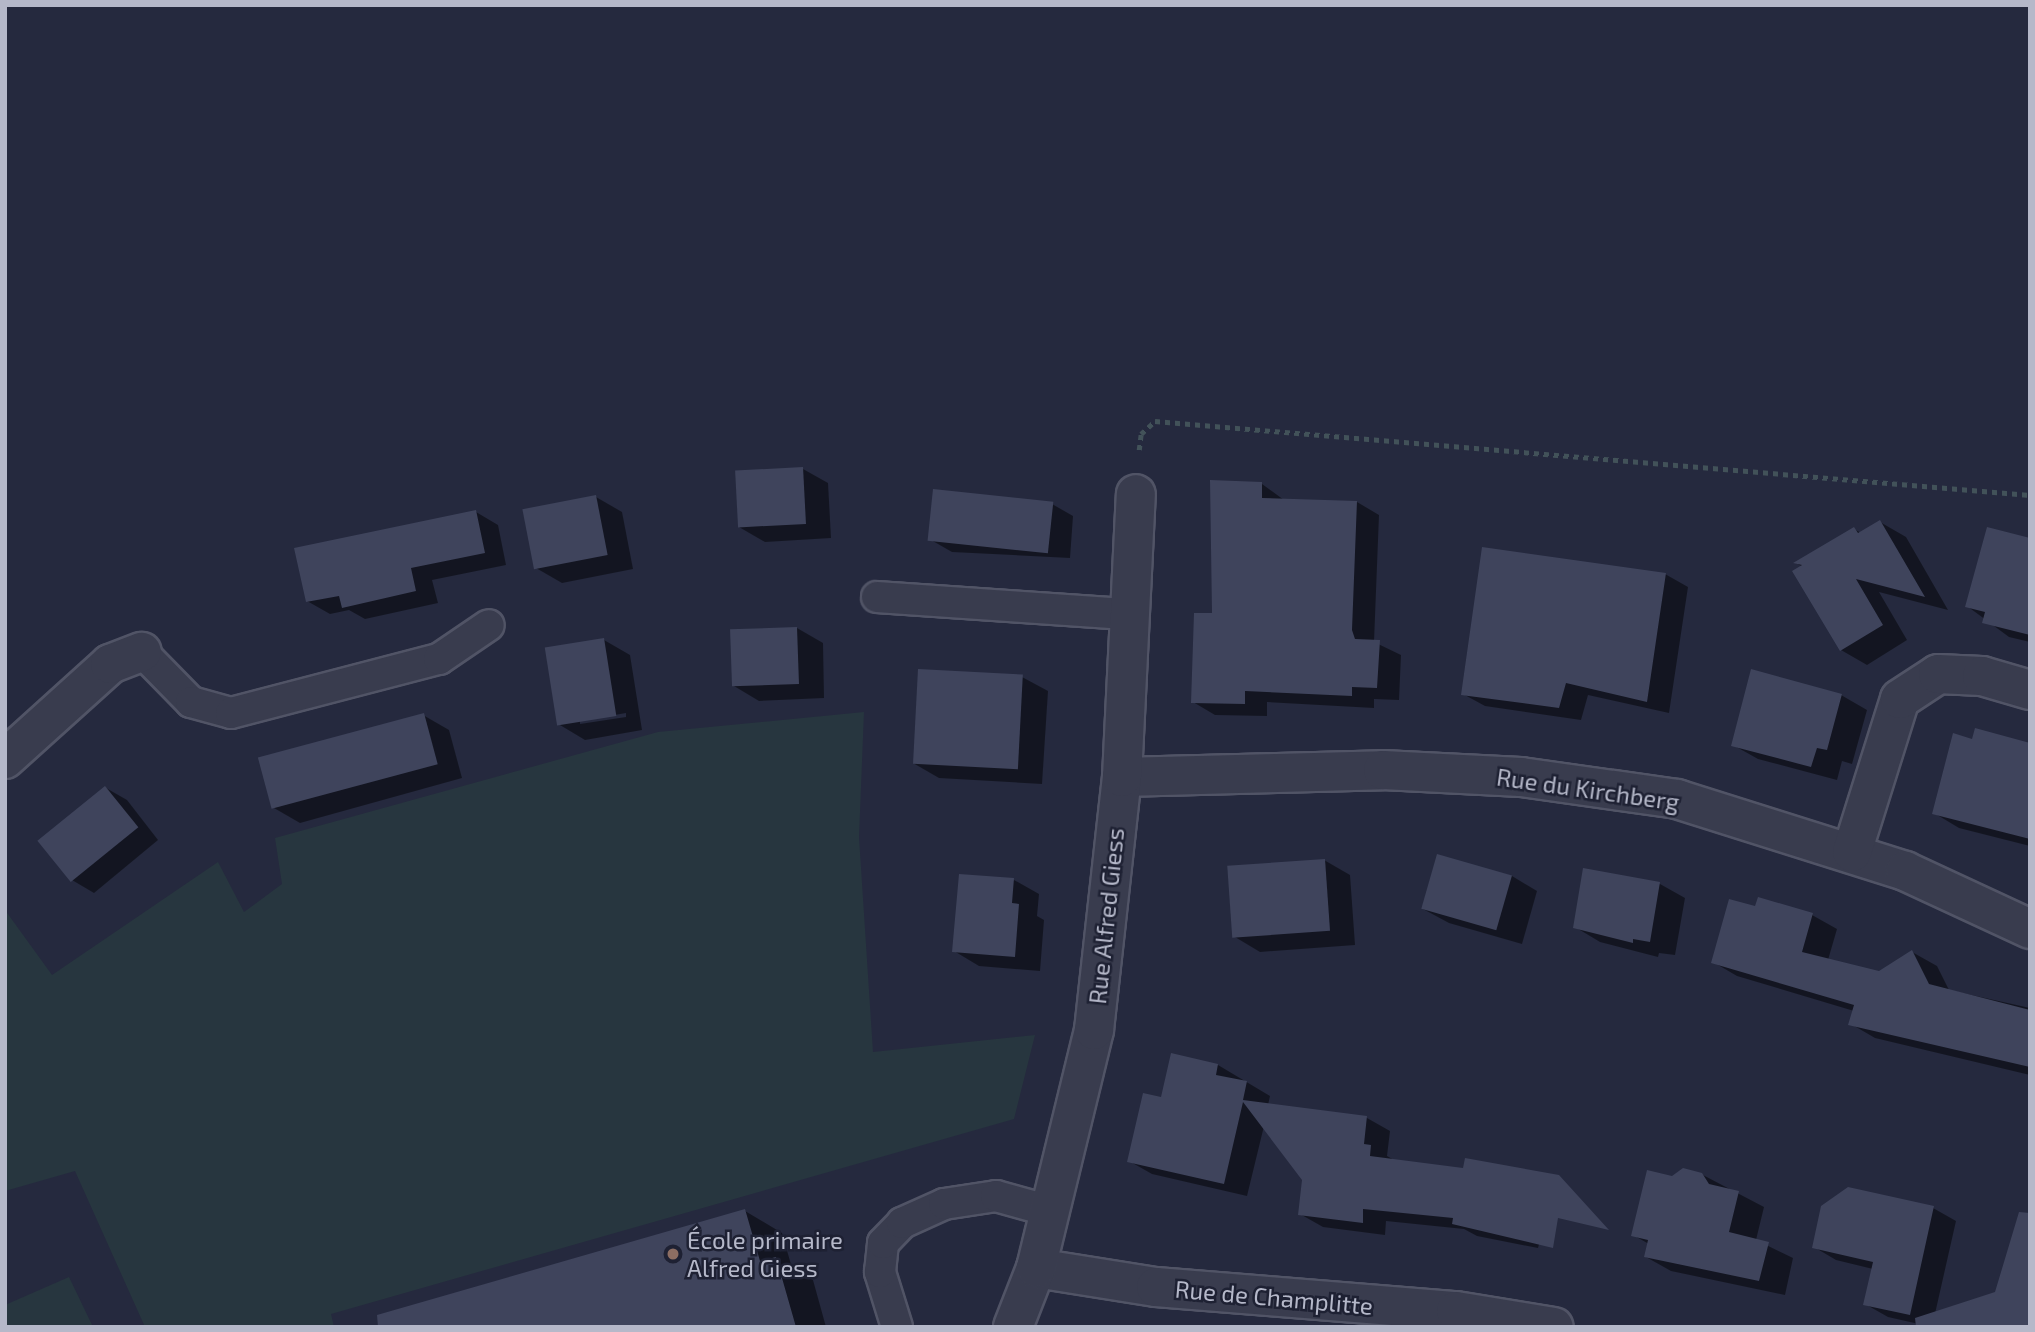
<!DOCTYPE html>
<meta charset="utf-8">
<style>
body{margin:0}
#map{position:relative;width:2035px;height:1332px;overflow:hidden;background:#25293e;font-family:"Exo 2",sans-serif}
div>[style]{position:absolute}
.green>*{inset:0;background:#27363f}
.shadow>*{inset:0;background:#0007}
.building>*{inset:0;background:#3f445c;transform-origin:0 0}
.path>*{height:4.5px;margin-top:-2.25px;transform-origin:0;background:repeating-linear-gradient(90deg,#425259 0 5px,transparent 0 10px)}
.roads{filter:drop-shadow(2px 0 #515466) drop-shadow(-2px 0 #515466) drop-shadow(0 2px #515466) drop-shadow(0 -2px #515466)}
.lane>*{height:30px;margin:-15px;padding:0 15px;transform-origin:15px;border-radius:15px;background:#393c4e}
.street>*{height:38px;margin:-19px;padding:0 19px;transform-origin:19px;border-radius:19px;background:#393c4e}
.dots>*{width:19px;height:19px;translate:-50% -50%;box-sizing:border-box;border:4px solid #1e2133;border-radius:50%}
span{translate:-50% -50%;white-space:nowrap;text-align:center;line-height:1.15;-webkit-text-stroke:5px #1e2133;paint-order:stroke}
.street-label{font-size:24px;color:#b5b8c9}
.poi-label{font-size:24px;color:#b5b8c9}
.left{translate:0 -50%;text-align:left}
.frame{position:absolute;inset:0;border:7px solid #b5b8c9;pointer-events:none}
</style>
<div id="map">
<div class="green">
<div style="clip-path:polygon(864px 712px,859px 837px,873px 1052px,1035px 1035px,1014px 1119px,331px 1314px,334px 1327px,145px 1327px,75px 1171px,5px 1191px,5px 910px,52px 975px,218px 862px,244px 912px,282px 884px,275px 838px,658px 732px)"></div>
<div style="clip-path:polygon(69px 1277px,93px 1327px,5px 1327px,5px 1305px)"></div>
</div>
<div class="shadow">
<div style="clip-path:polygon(803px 469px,828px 483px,831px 538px,765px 542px,739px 527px)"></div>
<div style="clip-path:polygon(1262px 484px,1284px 500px,1357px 502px,1379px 515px,1374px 642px,1401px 655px,1399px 700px,1374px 699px,1374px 708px,1267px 702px,1267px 716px,1215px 715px,1193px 702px,1214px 615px)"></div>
<div style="clip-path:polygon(596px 497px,622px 512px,633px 569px,562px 583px,536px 568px)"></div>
<div style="clip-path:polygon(1052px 504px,1073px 516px,1070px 558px,952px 552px,931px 540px)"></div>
<div style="clip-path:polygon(476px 512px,498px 525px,506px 565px,432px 580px,438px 603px,365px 619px,349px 610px,330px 614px,307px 601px)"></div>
<div style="clip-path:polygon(1880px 522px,1906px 537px,1948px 610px,1879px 592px,1907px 640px,1867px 665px,1841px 650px,1803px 567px,1796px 563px,1854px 529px,1861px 533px)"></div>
<div style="clip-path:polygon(2030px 540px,2030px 642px,2009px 637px,1967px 606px)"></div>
<div style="clip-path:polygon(1665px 574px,1688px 587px,1669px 713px,1588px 695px,1581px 720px,1485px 706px,1463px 694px)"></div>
<div style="clip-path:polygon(797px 628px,823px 643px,824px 698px,759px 701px,734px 686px)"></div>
<div style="clip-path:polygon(evenodd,604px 640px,630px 655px,642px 730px,585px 740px,560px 725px,604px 640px,626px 713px,626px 717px,580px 724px,580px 721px,626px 713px)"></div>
<div style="clip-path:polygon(1022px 677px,1048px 691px,1042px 784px,939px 778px,913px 763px)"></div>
<div style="clip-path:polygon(1841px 695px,1867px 710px,1852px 764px,1842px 761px,1837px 780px,1758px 759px,1733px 745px)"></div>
<div style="clip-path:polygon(423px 715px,449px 730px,462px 778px,300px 823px,274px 808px)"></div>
<div style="clip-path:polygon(1973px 742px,2030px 745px,2030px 846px,1959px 828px,1934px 813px)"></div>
<div style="clip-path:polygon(106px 788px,127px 800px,158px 840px,94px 893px,72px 880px)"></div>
<div style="clip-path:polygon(1438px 856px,1512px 876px,1537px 891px,1522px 944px,1449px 923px,1423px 909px)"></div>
<div style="clip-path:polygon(1324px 860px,1350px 875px,1355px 945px,1260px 952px,1235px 937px)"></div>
<div style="clip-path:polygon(1014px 880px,1039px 894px,1037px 916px,1044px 920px,1040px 971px,979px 966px,954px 951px)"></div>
<div style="clip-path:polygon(1660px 884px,1685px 898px,1675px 955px,1659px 953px,1658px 957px,1600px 942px,1575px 927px)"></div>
<div style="clip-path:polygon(1756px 908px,1812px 915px,1837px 929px,1828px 960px,1879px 973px,1912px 952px,1937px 966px,1949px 990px,2030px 1008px,2030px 1075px,1875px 1038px,1851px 1024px,1854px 1011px,1737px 976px,1713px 962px)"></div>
<div style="clip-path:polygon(1218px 1065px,1270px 1096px,1268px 1105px,1367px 1118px,1390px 1131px,1387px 1156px,1394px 1160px,1554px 1187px,1538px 1248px,1477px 1236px,1464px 1229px,1386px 1221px,1385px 1235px,1323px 1227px,1300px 1214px,1304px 1180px,1264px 1126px,1247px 1196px,1152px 1174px,1129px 1161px,1162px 1099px)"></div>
<div style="clip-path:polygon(1701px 1174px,1764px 1207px,1756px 1240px,1793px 1258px,1785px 1295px,1671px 1271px,1646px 1257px,1649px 1244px,1633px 1235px,1672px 1178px)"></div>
<div style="clip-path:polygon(1933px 1208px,1956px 1221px,1932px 1327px,1888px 1317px,1865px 1304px,1873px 1269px,1836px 1260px,1814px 1247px)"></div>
<div style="clip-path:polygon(745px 1211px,782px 1233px,792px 1268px,813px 1280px,826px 1327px,404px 1327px)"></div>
</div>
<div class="building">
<div style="left:803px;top:467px;width:57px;height:68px;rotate:87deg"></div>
<div style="clip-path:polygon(1210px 480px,1262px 482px,1262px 498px,1357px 501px,1352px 630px,1355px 639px,1380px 640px,1377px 688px,1352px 687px,1352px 696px,1245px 691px,1245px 704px,1191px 703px,1194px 613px,1212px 613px)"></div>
<div style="left:933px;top:489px;width:121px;height:52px;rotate:6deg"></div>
<div style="left:596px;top:495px;width:61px;height:75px;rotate:79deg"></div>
<div style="clip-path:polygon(476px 510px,485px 553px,411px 568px,416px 591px,342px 608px,339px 596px,306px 602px,294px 548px)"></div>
<div style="clip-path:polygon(1880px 520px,1925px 597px,1856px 579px,1883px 625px,1840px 651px,1792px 571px,1802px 565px,1793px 563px,1854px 527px,1858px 533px)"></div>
<div style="clip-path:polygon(1987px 527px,2030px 538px,2030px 635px,1982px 623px,1985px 612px,1965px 607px)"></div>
<div style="clip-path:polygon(1482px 547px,1666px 573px,1647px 702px,1566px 683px,1559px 708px,1461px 695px)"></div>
<div style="left:797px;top:627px;width:57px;height:67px;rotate:88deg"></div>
<div style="left:604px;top:638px;width:79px;height:60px;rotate:81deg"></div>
<div style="left:918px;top:669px;width:105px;height:95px;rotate:3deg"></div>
<div style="clip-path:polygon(1751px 669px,1842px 694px,1827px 750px,1817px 748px,1811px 767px,1731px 746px)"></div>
<div style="left:424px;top:713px;width:53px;height:172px;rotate:75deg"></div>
<div style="clip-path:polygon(1975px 728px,2030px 743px,2030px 839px,1932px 814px,1953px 733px,1972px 739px)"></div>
<div style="left:105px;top:786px;width:53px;height:87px;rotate:51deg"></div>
<div style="left:1437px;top:854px;width:78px;height:57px;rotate:16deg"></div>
<div style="left:1325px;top:859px;width:72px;height:98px;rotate:86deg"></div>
<div style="clip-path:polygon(1583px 868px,1660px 882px,1650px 942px,1633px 939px,1633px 943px,1573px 928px)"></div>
<div style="clip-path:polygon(959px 874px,1014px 878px,1012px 903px,1019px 904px,1015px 957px,952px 952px)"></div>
<div style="clip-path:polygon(1758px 897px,1813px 913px,1802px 952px,1879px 971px,1912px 950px,1929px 984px,2030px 1010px,2030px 1067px,1848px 1025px,1854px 1005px,1711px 963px,1729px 899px,1755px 906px)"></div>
<div style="clip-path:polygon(1171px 1053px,1218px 1064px,1216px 1075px,1247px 1081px,1243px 1100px,1367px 1116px,1364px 1144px,1371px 1145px,1370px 1156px,1463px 1168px,1465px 1158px,1559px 1175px,1609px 1230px,1558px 1218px,1553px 1248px,1452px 1224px,1453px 1218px,1363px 1209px,1363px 1223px,1298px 1215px,1302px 1180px,1243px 1102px,1224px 1184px,1127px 1162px,1143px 1093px,1161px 1097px)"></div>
<div style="clip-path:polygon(1683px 1168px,1702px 1173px,1709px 1184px,1739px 1191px,1729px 1232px,1769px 1242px,1759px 1281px,1644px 1257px,1648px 1240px,1631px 1236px,1647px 1170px,1672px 1176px)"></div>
<div style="clip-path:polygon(1848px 1187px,1934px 1206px,1910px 1315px,1863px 1305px,1873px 1262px,1812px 1248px,1821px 1206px)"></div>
<div style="clip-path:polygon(745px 1209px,760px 1261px,776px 1257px,796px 1327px,378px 1327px,377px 1315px)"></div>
<div style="clip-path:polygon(2019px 1212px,2030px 1213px,2030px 1327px,1916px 1327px,1915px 1318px,1995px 1292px)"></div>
</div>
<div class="path">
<div style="left:1139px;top:450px;width:16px;rotate:-83deg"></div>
<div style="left:1141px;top:434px;width:19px;rotate:-43deg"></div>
<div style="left:1155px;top:421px;width:878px;rotate:4.83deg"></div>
</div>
<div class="roads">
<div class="lane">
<div style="left:877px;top:597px;width:252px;rotate:3.9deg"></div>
<div style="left:142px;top:652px;width:70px;rotate:45.6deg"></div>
<div style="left:191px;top:702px;width:41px;rotate:15.4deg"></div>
<div style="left:231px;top:713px;width:215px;rotate:-14.6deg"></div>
<div style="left:439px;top:659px;width:60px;rotate:-34.2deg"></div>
<div style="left:897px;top:1327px;width:58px;rotate:-107.2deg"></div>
<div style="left:880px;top:1272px;width:29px;rotate:-84deg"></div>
<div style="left:883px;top:1243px;width:28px;rotate:-46deg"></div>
<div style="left:902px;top:1223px;width:46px;rotate:-24.3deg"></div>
<div style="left:944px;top:1204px;width:53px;rotate:-8.7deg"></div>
<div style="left:996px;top:1196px;width:56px;rotate:15.5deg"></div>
</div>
<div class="street">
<div style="left:5px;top:759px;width:142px;rotate:-42.1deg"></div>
<div style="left:110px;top:664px;width:34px;rotate:-21deg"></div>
<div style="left:1122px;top:777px;width:261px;rotate:-1.5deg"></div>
<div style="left:1383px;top:770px;width:138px;rotate:2.9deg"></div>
<div style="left:1521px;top:777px;width:158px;rotate:8deg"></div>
<div style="left:1677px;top:799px;width:239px;rotate:17.5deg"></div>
<div style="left:1905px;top:871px;width:138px;rotate:24.9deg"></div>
<div style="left:1852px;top:852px;width:160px;rotate:-72.6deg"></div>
<div style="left:1900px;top:699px;width:45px;rotate:-33.3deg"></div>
<div style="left:1938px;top:674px;width:44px;rotate:2.6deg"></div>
<div style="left:1982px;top:676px;width:50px;rotate:16.3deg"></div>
<div style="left:1036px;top:1268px;width:121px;rotate:9deg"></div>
<div style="left:1156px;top:1287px;width:301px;rotate:4.6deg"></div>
<div style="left:1456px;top:1311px;width:99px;rotate:9.3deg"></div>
<div style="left:1013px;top:1327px;width:63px;rotate:-68.7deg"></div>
<div style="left:1036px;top:1268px;width:245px;rotate:-76.3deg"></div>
<div style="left:1094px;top:1030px;width:255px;rotate:-83.7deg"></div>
<div style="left:1122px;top:777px;width:283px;rotate:-87.2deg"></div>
</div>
</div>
<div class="dots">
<div style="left:673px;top:1254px;background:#8d6e63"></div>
</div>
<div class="street-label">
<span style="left:1588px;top:789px;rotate:8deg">Rue du Kirchberg</span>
<span style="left:1106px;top:916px;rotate:-84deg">Rue Alfred Giess</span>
<span style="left:1274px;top:1297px;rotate:5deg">Rue de Champlitte</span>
</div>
<div class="poi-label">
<span class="left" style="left:687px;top:1254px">École primaire<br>Alfred Giess</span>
</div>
<div class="frame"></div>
</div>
